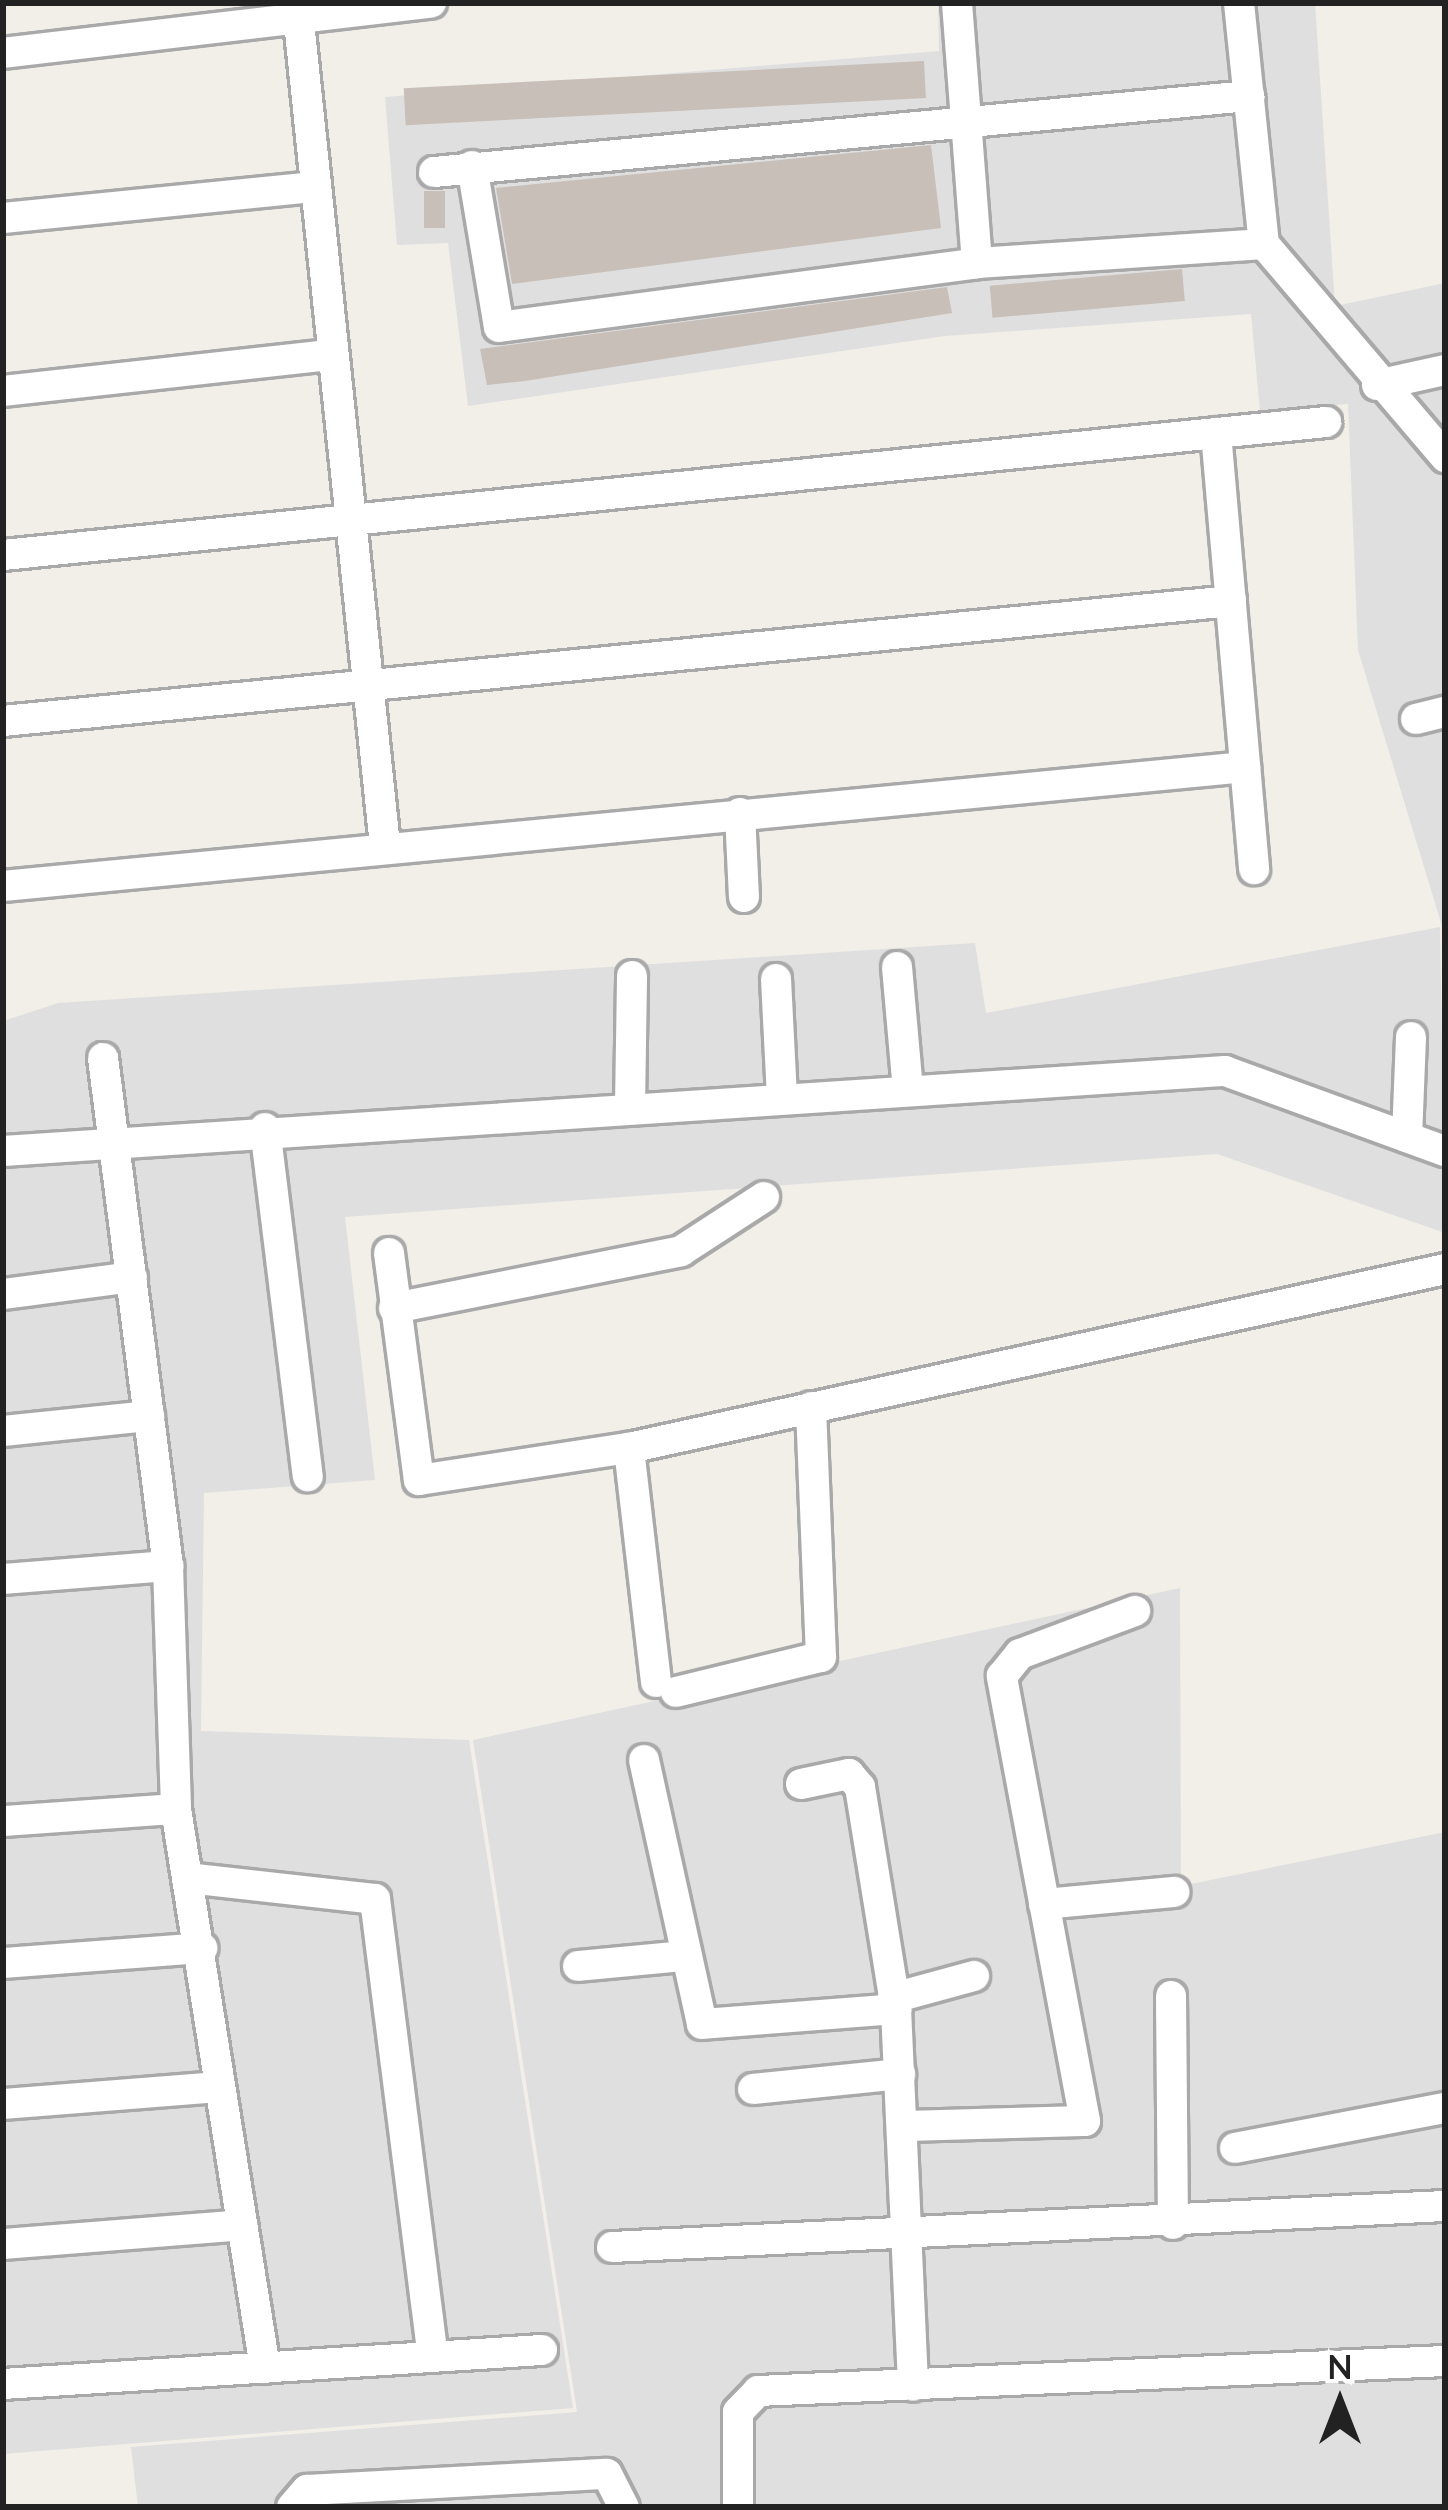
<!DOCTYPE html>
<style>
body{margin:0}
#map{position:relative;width:1448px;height:2510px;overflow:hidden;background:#f2efe9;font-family:Lato,sans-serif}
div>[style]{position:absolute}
.residential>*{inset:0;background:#e0dfdf}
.building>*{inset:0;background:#c7bfb8;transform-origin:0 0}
.roads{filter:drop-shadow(3px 0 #a9a9a9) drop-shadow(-3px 0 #a9a9a9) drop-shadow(0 3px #a9a9a9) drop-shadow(0 -3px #a9a9a9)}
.minor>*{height:30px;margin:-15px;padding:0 15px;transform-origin:15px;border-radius:15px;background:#fff}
span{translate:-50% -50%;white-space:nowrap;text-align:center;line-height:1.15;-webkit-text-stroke:9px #fff;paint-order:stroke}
.frame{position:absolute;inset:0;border:6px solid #222;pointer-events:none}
.north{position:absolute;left:1280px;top:2342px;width:120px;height:120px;-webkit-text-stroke:9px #fff;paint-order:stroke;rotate:0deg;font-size:33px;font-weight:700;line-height:48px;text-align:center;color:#222}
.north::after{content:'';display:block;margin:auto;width:42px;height:54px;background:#222;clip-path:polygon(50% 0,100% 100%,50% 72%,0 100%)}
</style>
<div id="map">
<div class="residential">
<div style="clip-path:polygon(938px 3px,1315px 3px,1335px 306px,1445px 283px,1445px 936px,1358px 650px,1348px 404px,1260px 411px,1251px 314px,945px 336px,468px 406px,448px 243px,397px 245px,385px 97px,939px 51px)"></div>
<div style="clip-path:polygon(1440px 927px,1445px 1233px,1217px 1154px,345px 1217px,375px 1480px,204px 1493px,201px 1731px,469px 1740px,573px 2408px,3px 2454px,3px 1021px,58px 1003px,975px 943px,986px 1013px)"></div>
<div style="clip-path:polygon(1180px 1588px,1181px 1886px,1445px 1832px,1445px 2507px,138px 2507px,131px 2447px,577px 2412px,473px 1740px)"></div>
</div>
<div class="building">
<div style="left:924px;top:61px;width:37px;height:521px;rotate:87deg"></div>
<div style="clip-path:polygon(931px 145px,941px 228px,512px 284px,496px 188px)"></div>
<div style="left:424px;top:191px;width:21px;height:37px"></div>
<div style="left:1182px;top:269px;width:32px;height:193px;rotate:85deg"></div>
<div style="clip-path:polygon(947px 287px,952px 313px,525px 381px,487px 385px,480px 349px)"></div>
</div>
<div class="roads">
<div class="minor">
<div style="left:957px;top:3px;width:261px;rotate:85.6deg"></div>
<div style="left:1239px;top:3px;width:242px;rotate:84.1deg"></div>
<div style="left:299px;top:22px;width:828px;rotate:84.04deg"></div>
<div style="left:3px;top:53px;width:431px;rotate:-6.7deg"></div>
<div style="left:472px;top:166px;width:163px;rotate:80.5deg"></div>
<div style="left:499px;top:327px;width:482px;rotate:-7.6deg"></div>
<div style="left:977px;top:263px;width:288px;rotate:-3.8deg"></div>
<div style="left:1264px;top:244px;width:280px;rotate:49.6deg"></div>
<div style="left:434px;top:172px;width:819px;rotate:-5.33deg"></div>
<div style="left:3px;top:218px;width:311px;rotate:-5.7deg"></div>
<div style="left:1377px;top:385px;width:70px;rotate:-12.4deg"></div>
<div style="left:3px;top:391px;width:327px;rotate:-6.3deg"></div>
<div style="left:1216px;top:433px;width:438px;rotate:85deg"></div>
<div style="left:3px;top:555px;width:1330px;rotate:-5.74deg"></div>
<div style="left:1416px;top:719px;width:30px;rotate:-14deg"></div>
<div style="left:3px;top:721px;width:1234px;rotate:-5.58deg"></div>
<div style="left:740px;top:813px;width:84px;rotate:87.3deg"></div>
<div style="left:3px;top:886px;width:1248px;rotate:-5.47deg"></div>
<div style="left:897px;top:967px;width:123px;rotate:84.9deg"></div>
<div style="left:776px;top:979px;width:118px;rotate:87.1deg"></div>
<div style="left:103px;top:1058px;width:512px;rotate:82.71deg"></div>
<div style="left:168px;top:1566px;width:243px;rotate:88.1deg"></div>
<div style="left:176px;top:1809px;width:566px;rotate:80.95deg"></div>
<div style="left:630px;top:1106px;width:130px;rotate:-89.1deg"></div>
<div style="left:265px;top:1128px;width:351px;rotate:83deg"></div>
<div style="left:1407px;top:1137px;width:100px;rotate:-87.7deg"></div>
<div style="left:3px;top:1151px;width:1225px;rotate:-3.75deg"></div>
<div style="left:1225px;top:1071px;width:234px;rotate:20deg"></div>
<div style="left:389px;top:1253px;width:229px;rotate:82.5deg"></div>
<div style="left:419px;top:1480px;width:212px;rotate:-8.7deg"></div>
<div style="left:3px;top:1294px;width:130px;rotate:-7.5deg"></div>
<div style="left:394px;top:1308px;width:293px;rotate:-11.2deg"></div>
<div style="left:681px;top:1251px;width:99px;rotate:-33deg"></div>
<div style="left:3px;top:1431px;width:147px;rotate:-5.9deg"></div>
<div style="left:3px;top:1579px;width:166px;rotate:-4.5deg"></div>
<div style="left:656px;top:1682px;width:236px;rotate:-96.6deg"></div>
<div style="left:629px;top:1448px;width:835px;rotate:-12.37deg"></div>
<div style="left:676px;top:1692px;width:149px;rotate:-13.6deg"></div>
<div style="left:821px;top:1657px;width:250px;rotate:-92.3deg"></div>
<div style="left:644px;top:1760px;width:270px;rotate:77.6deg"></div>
<div style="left:702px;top:2024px;width:195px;rotate:-4.4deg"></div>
<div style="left:801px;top:1784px;width:49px;rotate:-11.8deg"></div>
<div style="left:849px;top:1774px;width:17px;rotate:50deg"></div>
<div style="left:860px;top:1787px;width:225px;rotate:80.8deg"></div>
<div style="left:896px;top:2009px;width:377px;rotate:87.4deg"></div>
<div style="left:3px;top:1821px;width:173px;rotate:-4deg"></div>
<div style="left:188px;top:1878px;width:188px;rotate:6.4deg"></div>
<div style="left:375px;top:1899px;width:460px;rotate:82.8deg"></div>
<div style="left:1044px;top:1904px;width:131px;rotate:-5.3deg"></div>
<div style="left:3px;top:1963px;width:200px;rotate:-4.3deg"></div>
<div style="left:578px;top:1966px;width:106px;rotate:-5.4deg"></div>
<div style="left:1171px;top:1996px;width:228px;rotate:89.5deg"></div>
<div style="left:893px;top:1998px;width:84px;rotate:-15.2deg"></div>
<div style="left:753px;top:2089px;width:148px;rotate:-5.8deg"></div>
<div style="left:3px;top:2104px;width:217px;rotate:-4.5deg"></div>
<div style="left:904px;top:2126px;width:181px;rotate:-1.6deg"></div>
<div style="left:1085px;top:2121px;width:453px;rotate:-100.6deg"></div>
<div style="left:1002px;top:1676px;width:28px;rotate:-51deg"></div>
<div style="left:1020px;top:1654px;width:123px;rotate:-20.5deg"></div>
<div style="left:1235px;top:2148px;width:214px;rotate:-10.8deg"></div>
<div style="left:3px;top:2244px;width:240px;rotate:-4.5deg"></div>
<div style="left:612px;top:2247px;width:834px;rotate:-2.82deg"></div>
<div style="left:3px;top:2384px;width:540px;rotate:-3.61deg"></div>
<div style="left:292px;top:2507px;width:23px;rotate:-49deg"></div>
<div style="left:307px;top:2490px;width:300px;rotate:-3.1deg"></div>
<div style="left:607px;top:2474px;width:37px;rotate:63deg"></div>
<div style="left:738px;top:2507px;width:95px;rotate:-90deg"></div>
<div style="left:738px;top:2412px;width:29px;rotate:-46deg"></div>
<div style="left:758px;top:2391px;width:688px;rotate:-2.5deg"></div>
</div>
</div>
<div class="frame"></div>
<div class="north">N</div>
</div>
